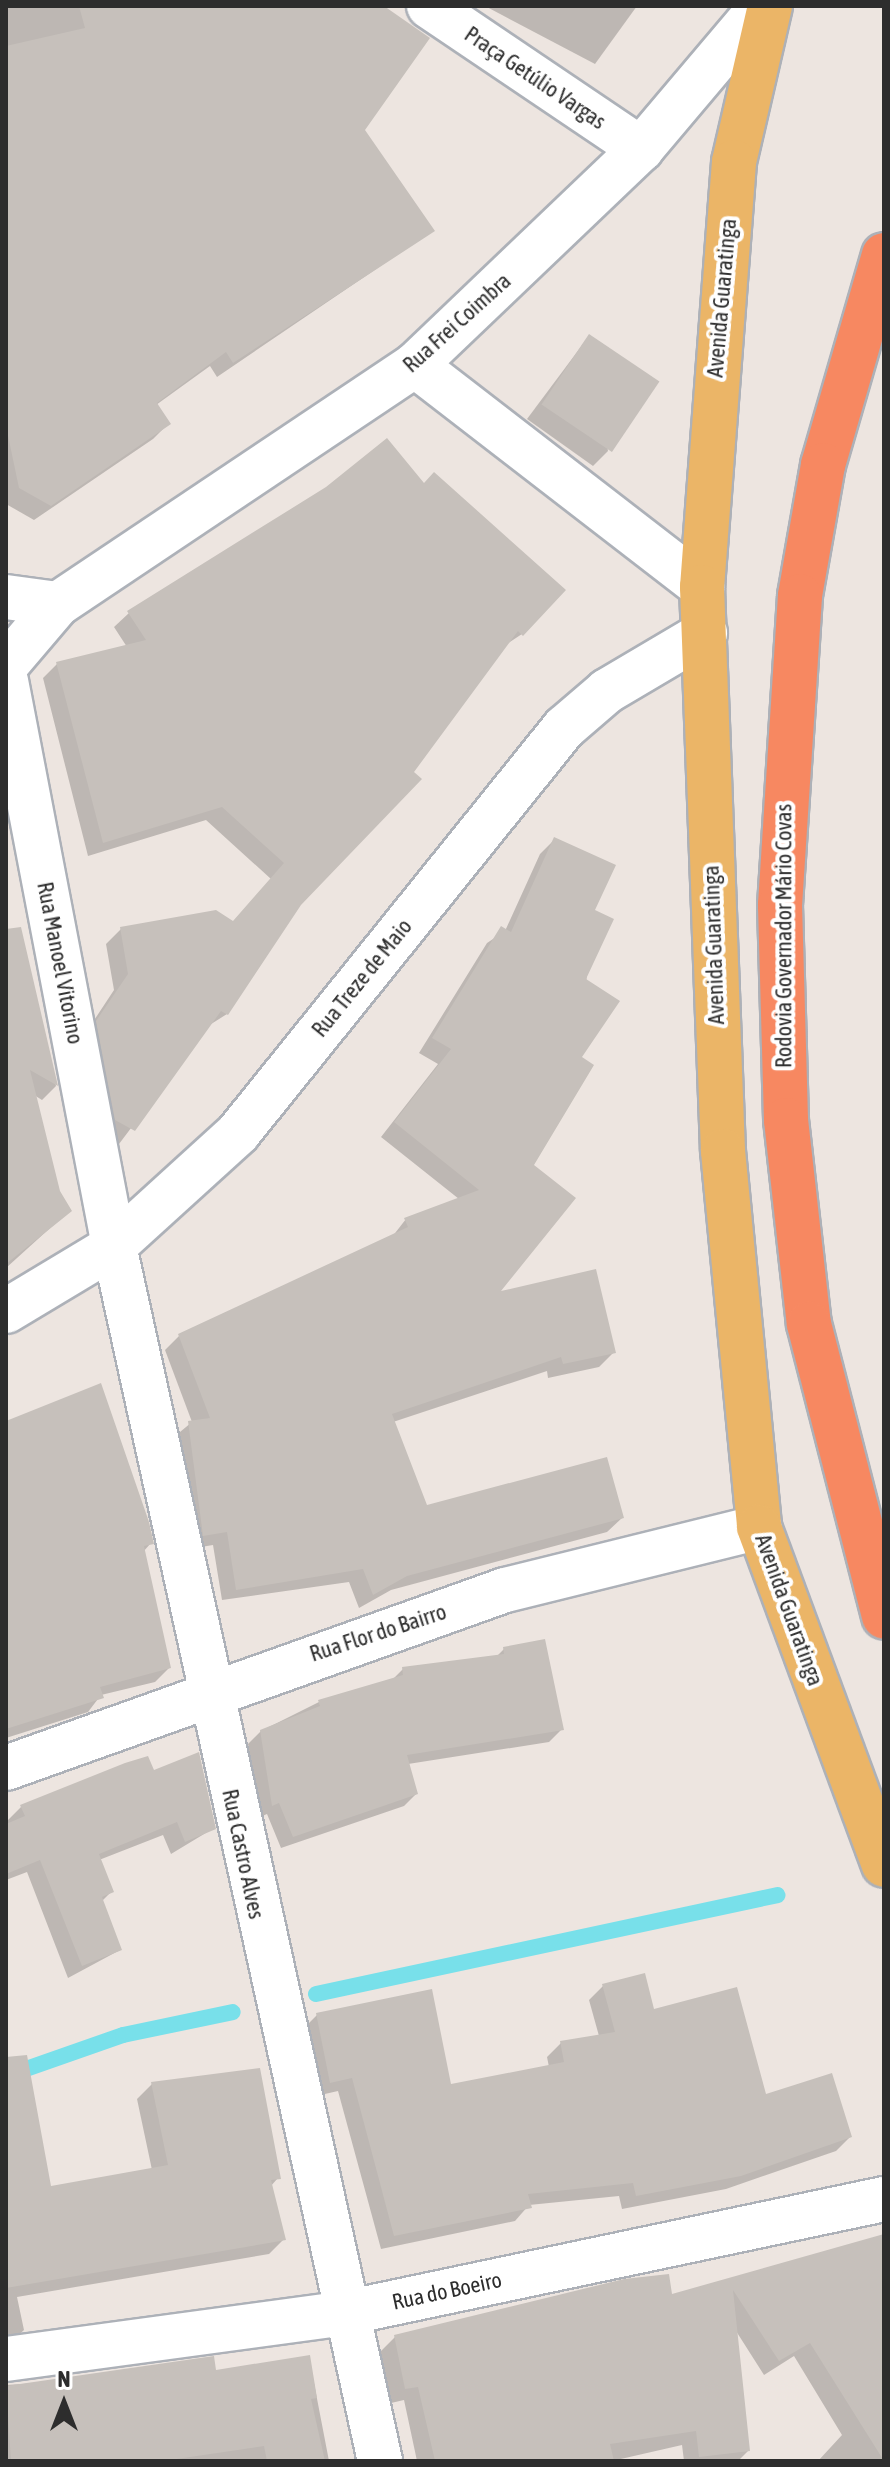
<!DOCTYPE html>
<meta charset="utf-8">
<style>
body{margin:0}
#map{position:relative;width:890px;height:2467px;overflow:hidden;background:#ede5e0;font-family:"Asap Condensed",sans-serif}
div>[style]{position:absolute}
.shadow>*{inset:0;background:#0003}
.stream>*{height:16px;margin:-8px;padding:0 8px;transform-origin:8px;border-radius:8px;background:#78e0ea}
.building>*{inset:0;background:#c6c0bb;transform-origin:0 0}
.roads{filter:drop-shadow(2px 0 #adb1b8) drop-shadow(-2px 0 #adb1b8) drop-shadow(0 2px #adb1b8) drop-shadow(0 -2px #adb1b8)}
.minor>*{height:44px;margin:-22px;padding:0 22px;transform-origin:22px;border-radius:22px;background:#fff}
.major>*{height:44px;margin:-22px;padding:0 22px;transform-origin:22px;border-radius:22px;background:#ebb567}
.highway>*{height:44px;margin:-22px;padding:0 22px;transform-origin:22px;border-radius:22px;background:#f78861}
span{translate:-50% -50%;white-space:nowrap;text-align:center;line-height:1.15;-webkit-text-stroke:8px #fff;paint-order:stroke}
.street-label{font-size:22px;color:#2d2d2d}
.frame{position:absolute;inset:0;border:8px solid #2d2d2d;pointer-events:none}
.north{position:absolute;left:24px;top:2363px;width:80px;height:80px;-webkit-text-stroke:6px #fff;paint-order:stroke;rotate:0deg;font-size:22px;font-weight:700;line-height:32px;text-align:center;color:#2d2d2d}
.north::after{content:'';display:block;margin:auto;width:28px;height:36px;background:#2d2d2d;clip-path:polygon(50% 0,100% 100%,50% 72%,0 100%)}
</style>
<div id="map">
<div class="shadow">
<div style="clip-path:polygon(6px 6px,380px 6px,362px 130px,432px 231px,217px 377px,210px 366px,156px 405px,168px 424px,153px 439px,34px 520px,6px 504px)"></div>
<div style="clip-path:polygon(485px 6px,637px 6px,595px 64px)"></div>
<div style="clip-path:polygon(589px 336px,608px 451px,593px 466px,527px 419px)"></div>
<div style="clip-path:polygon(387px 441px,522px 634px,504px 646px,299px 904px,227px 1014px,208px 1026px,119px 1144px,101px 1134px,83px 1037px,114px 990px,106px 944px,121px 929px,232px 923px,271px 879px,206px 820px,88px 856px,43px 678px,57px 664px,127px 647px,114px 627px,129px 613px,327px 489px)"></div>
<div style="clip-path:polygon(554px 840px,593px 911px,579px 1058px,531px 1166px,496px 1294px,614px 1352px,599px 1367px,548px 1378px,547px 1371px,393px 1422px,426px 1507px,622px 1518px,607px 1532px,391px 1590px,359px 1608px,349px 1582px,222px 1600px,213px 1545px,189px 1549px,174px 1437px,192px 1422px,165px 1350px,179px 1336px,392px 1237px,406px 1219px,459px 1199px,381px 1137px,438px 1064px,419px 1053px,487px 943px,505px 931px,540px 854px)"></div>
<div style="clip-path:polygon(6px 943px,30px 972px,56px 1086px,42px 1100px,34px 1095px,58px 1192px,70px 1210px,6px 1268px)"></div>
<div style="clip-path:polygon(6px 1421px,151px 1543px,143px 1552px,169px 1668px,155px 1682px,101px 1695px,88px 1712px,6px 1738px)"></div>
<div style="clip-path:polygon(504px 1649px,561px 1730px,549px 1742px,408px 1764px,416px 1794px,404px 1806px,281px 1848px,267px 1814px,260px 1817px,248px 1744px,261px 1731px,319px 1702px,391px 1681px,403px 1669px,495px 1658px)"></div>
<div style="clip-path:polygon(152px 1773px,214px 1828px,171px 1854px,163px 1835px,99px 1860px,112px 1891px,102px 1901px,120px 1950px,68px 1978px,27px 1872px,6px 1880px,7px 1821px,21px 1807px)"></div>
<div style="clip-path:polygon(603px 1986px,653px 2012px,765px 2096px,850px 2137px,836px 2151px,726px 2189px,622px 2209px,619px 2196px,529px 2205px,515px 2221px,381px 2249px,338px 2091px,316px 2096px,303px 2029px,317px 2015px,450px 2087px,549px 2067px,547px 2057px,561px 2043px,599px 2036px,589px 2000px)"></div>
<div style="clip-path:polygon(152px 2084px,278px 2178px,270px 2187px,284px 2239px,269px 2254px,17px 2297px,24px 2330px,6px 2346px,6px 2163px,49px 2188px,152px 2170px,137px 2099px)"></div>
<div style="clip-path:polygon(884px 2237px,884px 2461px,818px 2461px,842px 2435px,794px 2356px,764px 2375px,736px 2331px,748px 2451px,738px 2461px,684px 2461px,682px 2445px,612px 2461px,417px 2461px,404px 2400px,391px 2403px,380px 2352px,395px 2337px,671px 2296px)"></div>
<div style="clip-path:polygon(309px 2357px,329px 2461px,6px 2461px,6px 2385px,214px 2372px)"></div>
</div>
<div class="stream">
<div style="left:316px;top:1994px;width:472px;rotate:-12.1deg"></div>
<div style="left:6px;top:2076px;width:124px;rotate:-19.3deg"></div>
<div style="left:123px;top:2035px;width:112px;rotate:-11.8deg"></div>
</div>
<div class="building">
<div style="clip-path:polygon(79px 6px,384px 6px,430px 38px,365px 130px,435px 231px,233px 363px,226px 352px,157px 403px,171px 424px,51px 506px,19px 488px,6px 426px,6px 46px,85px 28px)"></div>
<div style="left:589px;top:334px;width:85px;height:85px;rotate:34deg"></div>
<div style="clip-path:polygon(387px 438px,424px 483px,434px 472px,566px 590px,523px 636px,518px 631px,414px 772px,422px 779px,301px 905px,228px 1015px,221px 1011px,135px 1131px,115px 1120px,96px 1021px,128px 974px,120px 927px,216px 910px,233px 921px,284px 863px,222px 807px,103px 843px,56px 662px,146px 640px,127px 611px,326px 487px)"></div>
<div style="clip-path:polygon(554px 837px,616px 865px,595px 910px,614px 919px,586px 979px,620px 1001px,582px 1057px,594px 1065px,534px 1165px,576px 1198px,501px 1291px,596px 1269px,616px 1353px,563px 1364px,561px 1357px,392px 1414px,427px 1505px,607px 1457px,624px 1518px,407px 1576px,373px 1595px,363px 1569px,236px 1590px,227px 1532px,203px 1536px,188px 1421px,210px 1418px,178px 1334px,408px 1227px,404px 1218px,479px 1190px,394px 1122px,451px 1049px,432px 1038px,501px 926px,511px 932px)"></div>
<div style="clip-path:polygon(21px 927px,58px 1086px,30px 1070px,60px 1191px,72px 1211px,6px 1264px,6px 929px)"></div>
<div style="clip-path:polygon(101px 1383px,149px 1522px,154px 1544px,144px 1546px,171px 1668px,100px 1687px,104px 1698px,6px 1729px,6px 1421px)"></div>
<div style="clip-path:polygon(545px 1639px,564px 1730px,407px 1755px,418px 1794px,293px 1837px,279px 1803px,272px 1806px,260px 1730px,320px 1706px,318px 1700px,403px 1675px,402px 1667px,504px 1654px,503px 1647px)"></div>
<div style="clip-path:polygon(199px 1752px,216px 1829px,185px 1842px,177px 1822px,99px 1854px,114px 1892px,102px 1897px,122px 1950px,82px 1966px,40px 1860px,6px 1874px,6px 1824px,25px 1816px,20px 1805px,125px 1763px,148px 1756px,154px 1770px)"></div>
<div style="clip-path:polygon(645px 1973px,654px 2009px,737px 1987px,766px 2094px,832px 2073px,852px 2137px,741px 2176px,636px 2196px,633px 2183px,528px 2194px,532px 2208px,394px 2236px,352px 2078px,330px 2083px,316px 2013px,432px 1989px,451px 2084px,564px 2062px,560px 2041px,615px 2032px,602px 1984px)"></div>
<div style="clip-path:polygon(27px 2055px,51px 2186px,168px 2165px,151px 2082px,260px 2068px,281px 2179px,271px 2180px,286px 2240px,6px 2288px,6px 2057px)"></div>
<div style="clip-path:polygon(884px 2234px,884px 2461px,810px 2343px,779px 2361px,733px 2290px,750px 2451px,699px 2457px,696px 2431px,610px 2444px,614px 2461px,435px 2461px,418px 2387px,405px 2389px,394px 2335px,624px 2279px,669px 2274px,672px 2294px)"></div>
<div style="clip-path:polygon(310px 2355px,317px 2398px,311px 2399px,325px 2461px,267px 2461px,264px 2446px,163px 2461px,11px 2461px,6px 2386px,214px 2356px,216px 2370px)"></div>
</div>
<div class="roads">
<div class="minor">
<div style="left:429px;top:6px;width:256px;rotate:34deg"></div>
<div style="left:415px;top:365px;width:363px;rotate:37.7deg"></div>
<div style="left:6px;top:597px;width:52px;rotate:7.7deg"></div>
<div style="left:6px;top:665px;width:80px;rotate:-49.6deg"></div>
<div style="left:58px;top:604px;width:430px;rotate:-33.8deg"></div>
<div style="left:415px;top:365px;width:313px;rotate:-43.7deg"></div>
<div style="left:641px;top:149px;width:187px;rotate:-49.8deg"></div>
<div style="left:6px;top:681px;width:575px;rotate:79.18deg"></div>
<div style="left:114px;top:1246px;width:1244px;rotate:77.65deg"></div>
<div style="left:6px;top:1311px;width:126px;rotate:-31deg"></div>
<div style="left:114px;top:1246px;width:168px;rotate:-42.3deg"></div>
<div style="left:238px;top:1133px;width:520px;rotate:-51.17deg"></div>
<div style="left:564px;top:728px;width:57px;rotate:-40.7deg"></div>
<div style="left:607px;top:691px;width:114px;rotate:-30.6deg"></div>
<div style="left:6px;top:1768px;width:530px;rotate:-19.63deg"></div>
<div style="left:505px;top:1590px;width:262px;rotate:-13.9deg"></div>
<div style="left:6px;top:2359px;width:342px;rotate:-7.7deg"></div>
<div style="left:345px;top:2313px;width:551px;rotate:-11.94deg"></div>
</div>
<div class="major">
<div style="left:770px;top:6px;width:160px;rotate:103deg"></div>
<div style="left:734px;top:162px;width:426px;rotate:94.3deg"></div>
<div style="left:702px;top:587px;width:564px;rotate:87.87deg"></div>
<div style="left:723px;top:1151px;width:378px;rotate:84.5deg"></div>
<div style="left:759px;top:1527px;width:360px;rotate:69.7deg"></div>
</div>
<div class="highway">
<div style="left:884px;top:255px;width:219px;rotate:106.2deg"></div>
<div style="left:823px;top:465px;width:133px;rotate:100deg"></div>
<div style="left:800px;top:596px;width:310px;rotate:93.7deg"></div>
<div style="left:780px;top:905px;width:215px;rotate:88.4deg"></div>
<div style="left:786px;top:1120px;width:205px;rotate:83.6deg"></div>
<div style="left:809px;top:1324px;width:302px;rotate:75.6deg"></div>
</div>
</div>
<div class="street-label">
<span style="left:535px;top:78px;rotate:34deg">Praça Getúlio Vargas</span>
<span style="left:722px;top:298px;rotate:-85deg">Avenida Guaratinga</span>
<span style="left:457px;top:323px;rotate:-42deg">Rua Frei Coimbra</span>
<span style="left:784px;top:936px;rotate:-90deg">Rodovia Governador Mário Covas</span>
<span style="left:714px;top:945px;rotate:-92deg">Avenida Guaratinga</span>
<span style="left:60px;top:963px;rotate:79deg">Rua Manoel Vitorino</span>
<span style="left:362px;top:978px;rotate:-51deg">Rua Treze de Maio</span>
<span style="left:789px;top:1610px;rotate:70deg">Avenida Guaratinga</span>
<span style="left:378px;top:1633px;rotate:-18deg">Rua Flor do Bairro</span>
<span style="left:243px;top:1854px;rotate:78deg">Rua Castro Alves</span>
<span style="left:447px;top:2291px;rotate:-12deg">Rua do Boeiro</span>
</div>
<div class="frame"></div>
<div class="north">N</div>
</div>
